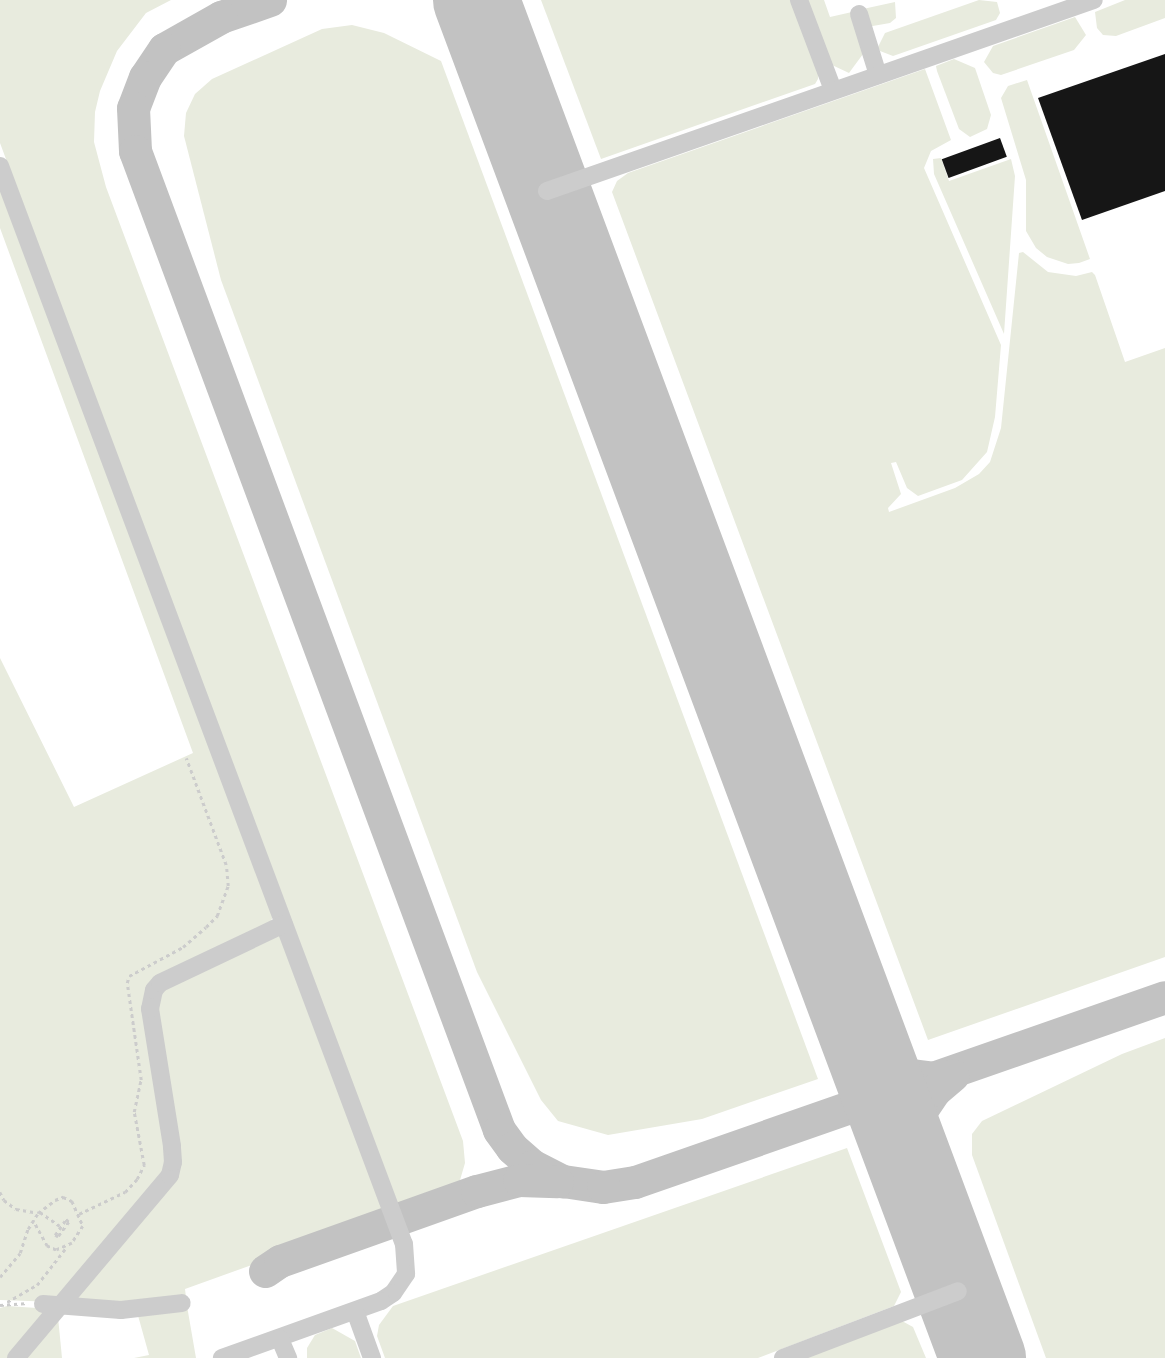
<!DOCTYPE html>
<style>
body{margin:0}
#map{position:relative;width:1165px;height:1358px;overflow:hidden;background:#fff;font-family:Mulish,sans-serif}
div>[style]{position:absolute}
.green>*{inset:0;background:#e8ebde}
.taxiway>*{height:33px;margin:-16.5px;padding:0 16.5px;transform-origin:16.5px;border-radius:16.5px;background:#c2c2c2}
.runway>*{height:86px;margin:-43px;padding:0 43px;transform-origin:43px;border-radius:43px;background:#c2c2c2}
.building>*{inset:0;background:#161616;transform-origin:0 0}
.path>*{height:2.5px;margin-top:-1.25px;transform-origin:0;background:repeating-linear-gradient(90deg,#ccc 0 3.5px,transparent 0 7px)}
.minor>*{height:18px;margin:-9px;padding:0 9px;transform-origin:9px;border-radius:9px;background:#ccc}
span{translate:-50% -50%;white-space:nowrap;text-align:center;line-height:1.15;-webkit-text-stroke:7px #fff;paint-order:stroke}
</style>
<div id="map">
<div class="green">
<div style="clip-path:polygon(0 0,171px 0,146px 13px,117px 51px,100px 91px,95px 112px,94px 142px,106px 187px,463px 1141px,465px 1163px,458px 1187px,452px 1192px,399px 1213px,0 143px)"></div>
<div style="clip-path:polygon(541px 0,792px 0,818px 69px,818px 79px,815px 84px,601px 159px)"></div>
<div style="clip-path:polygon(804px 0,824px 0,830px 17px,852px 12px,863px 54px,849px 73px,832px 65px)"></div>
<div style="clip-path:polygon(979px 0,997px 2px,1000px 13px,996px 20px,893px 56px,880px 51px,878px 47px,885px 33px)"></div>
<div style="clip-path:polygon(1125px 0,1165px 0,1165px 18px,1116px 36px,1103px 35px,1097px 28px,1095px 12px)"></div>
<div style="clip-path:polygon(895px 2px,896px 18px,890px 23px,867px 27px,863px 9px)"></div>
<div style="clip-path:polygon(1075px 17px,1086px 35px,1074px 50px,1001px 75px,993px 73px,984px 62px,993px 46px)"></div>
<div style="clip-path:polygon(352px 25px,384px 33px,441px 61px,818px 1079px,702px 1119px,608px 1135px,558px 1121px,541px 1100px,477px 972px,221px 280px,184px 136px,186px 113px,195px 94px,212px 79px,322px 29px)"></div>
<div style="clip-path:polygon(954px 59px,975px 68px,991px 115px,987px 129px,970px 137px,959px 129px,937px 71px,936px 66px)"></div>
<div style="clip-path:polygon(925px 69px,951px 140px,931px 151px,924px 168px,1001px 345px,995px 417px,987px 452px,962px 480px,918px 496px,907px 488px,896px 462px,891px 463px,901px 494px,888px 508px,889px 512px,955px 488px,979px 474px,990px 462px,1001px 428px,1019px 253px,1023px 252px,1048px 272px,1076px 276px,1092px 272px,1095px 275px,1125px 362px,1165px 348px,1165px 957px,928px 1040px,612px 192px,617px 181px,628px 173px)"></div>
<div style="clip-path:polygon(1027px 80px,1090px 259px,1079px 263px,1068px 264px,1047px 257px,1036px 248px,1026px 231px,1026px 180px,1001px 98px,1008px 86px)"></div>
<div style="clip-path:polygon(941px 158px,949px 181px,1011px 159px,1015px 176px,1004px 334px,934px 174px,933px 159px)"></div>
<div style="clip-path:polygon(0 179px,273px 917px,268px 926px,155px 981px,168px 1164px,57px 1302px,0 1300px,0 658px,74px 807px,193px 753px,0 228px)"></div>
<div style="clip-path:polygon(280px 932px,385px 1217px,185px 1289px,186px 1297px,165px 1303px,72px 1303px,166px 1187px,154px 1010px,160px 991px)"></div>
<div style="clip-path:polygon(1165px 1038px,1165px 1358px,1046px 1358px,972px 1155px,972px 1134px,982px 1121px,1122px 1054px)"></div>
<div style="clip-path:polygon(847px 1148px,901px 1292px,894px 1306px,758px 1358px,385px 1358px,377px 1336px,379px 1325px,393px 1306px)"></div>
<div style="clip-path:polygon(7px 1306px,52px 1309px,12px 1358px,0 1358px,0 1308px)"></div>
<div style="clip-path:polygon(187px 1306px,196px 1358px,134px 1358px,149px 1355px,137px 1312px)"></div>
<div style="clip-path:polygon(58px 1317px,62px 1358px,20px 1358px)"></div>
<div style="clip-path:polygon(902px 1321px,913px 1327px,926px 1358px,802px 1358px)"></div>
<div style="clip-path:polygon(332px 1328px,355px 1341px,361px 1358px,307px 1358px,307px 1348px,315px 1335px)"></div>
</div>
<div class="taxiway">
<div style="left:270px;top:0;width:52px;rotate:160.9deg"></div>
<div style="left:221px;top:17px;width:65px;rotate:150.7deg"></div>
<div style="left:164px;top:49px;width:34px;rotate:124deg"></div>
<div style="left:145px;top:77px;width:33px;rotate:111deg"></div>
<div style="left:133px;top:108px;width:43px;rotate:87.3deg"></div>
<div style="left:135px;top:151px;width:1044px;rotate:69.6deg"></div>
<div style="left:499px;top:1130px;width:22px;rotate:54deg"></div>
<div style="left:512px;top:1148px;width:28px;rotate:41deg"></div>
<div style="left:533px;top:1166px;width:34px;rotate:27deg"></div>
<div style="left:563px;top:1181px;width:40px;rotate:8.5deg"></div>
<div style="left:603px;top:1187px;width:32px;rotate:-9deg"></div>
<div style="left:635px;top:1182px;width:561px;rotate:-19.24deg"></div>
<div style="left:473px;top:0;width:7px;rotate:45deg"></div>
<div style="left:865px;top:1040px;width:50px;rotate:42.6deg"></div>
<div style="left:902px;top:1074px;width:32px;rotate:7deg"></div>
<div style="left:915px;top:1176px;width:46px;rotate:-88.8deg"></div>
<div style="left:916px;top:1130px;width:22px;rotate:-74deg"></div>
<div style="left:922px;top:1109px;width:23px;rotate:-56deg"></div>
<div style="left:935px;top:1090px;width:23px;rotate:-40deg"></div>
<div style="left:265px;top:1271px;width:18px;rotate:-34deg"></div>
<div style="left:280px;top:1261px;width:209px;rotate:-19.6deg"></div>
<div style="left:477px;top:1191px;width:43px;rotate:-14.7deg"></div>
<div style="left:519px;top:1180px;width:38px;rotate:2deg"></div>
</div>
<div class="runway">
<div style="left:476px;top:0;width:1450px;rotate:69.53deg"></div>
</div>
<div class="building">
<div style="clip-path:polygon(1165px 54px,1165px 191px,1082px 220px,1038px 98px)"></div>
<div style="left:1000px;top:138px;width:20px;height:62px;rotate:70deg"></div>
</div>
<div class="path">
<div style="left:0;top:1192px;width:9px;rotate:63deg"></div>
<div style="left:4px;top:1200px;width:15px;rotate:37deg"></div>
<div style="left:16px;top:1209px;width:22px;rotate:10deg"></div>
<div style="left:40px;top:1212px;width:24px;rotate:35deg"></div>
<div style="left:79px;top:1214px;width:51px;rotate:-25.6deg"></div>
<div style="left:125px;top:1192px;width:18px;rotate:-47deg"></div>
<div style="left:137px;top:1179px;width:16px;rotate:-63deg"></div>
<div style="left:144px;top:1165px;width:54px;rotate:-100.7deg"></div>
<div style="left:134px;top:1112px;width:33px;rotate:-78deg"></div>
<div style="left:141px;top:1080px;width:98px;rotate:-98.2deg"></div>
<div style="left:127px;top:983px;width:7px;rotate:-74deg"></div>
<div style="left:129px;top:976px;width:61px;rotate:-28.2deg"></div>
<div style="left:183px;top:947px;width:30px;rotate:-41deg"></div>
<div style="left:206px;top:927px;width:16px;rotate:-45deg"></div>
<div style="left:217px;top:916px;width:32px;rotate:-70deg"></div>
<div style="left:228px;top:886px;width:21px;rotate:-95deg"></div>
<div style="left:226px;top:865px;width:114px;rotate:-110.5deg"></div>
<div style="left:66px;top:1219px;width:4px;rotate:45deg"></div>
<div style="left:69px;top:1222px;width:19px;rotate:126deg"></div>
<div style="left:58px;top:1237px;width:4px;rotate:-146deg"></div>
<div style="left:55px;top:1235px;width:19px;rotate:-55deg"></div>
<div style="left:0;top:1277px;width:31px;rotate:-50deg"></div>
<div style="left:20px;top:1253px;width:25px;rotate:-72deg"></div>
<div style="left:28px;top:1229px;width:19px;rotate:-58deg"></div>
<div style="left:38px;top:1213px;width:21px;rotate:-37deg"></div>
<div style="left:55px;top:1200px;width:9px;rotate:-21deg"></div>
<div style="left:63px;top:1197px;width:10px;rotate:24deg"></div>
<div style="left:72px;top:1201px;width:27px;rotate:66deg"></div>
<div style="left:83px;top:1226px;width:20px;rotate:123deg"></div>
<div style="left:72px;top:1243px;width:17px;rotate:156deg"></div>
<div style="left:56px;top:1250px;width:10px;rotate:-156deg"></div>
<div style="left:47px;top:1246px;width:29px;rotate:-119deg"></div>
<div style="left:7px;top:1302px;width:34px;rotate:-30deg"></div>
<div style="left:37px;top:1285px;width:46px;rotate:-52.1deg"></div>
<div style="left:0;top:1305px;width:28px;rotate:-4deg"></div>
</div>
<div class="minor">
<div style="left:799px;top:0;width:96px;rotate:69.3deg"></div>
<div style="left:859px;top:14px;width:64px;rotate:72.7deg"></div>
<div style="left:0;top:166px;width:1151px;rotate:69.46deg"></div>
<div style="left:404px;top:1244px;width:30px;rotate:86deg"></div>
<div style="left:406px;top:1274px;width:23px;rotate:124deg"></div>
<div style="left:393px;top:1293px;width:14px;rotate:146deg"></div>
<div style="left:381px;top:1301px;width:169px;rotate:160.3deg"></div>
<div style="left:547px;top:191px;width:579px;rotate:-19.25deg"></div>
<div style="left:43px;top:1304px;width:78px;rotate:4.4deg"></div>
<div style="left:121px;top:1310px;width:61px;rotate:-6.5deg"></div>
<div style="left:355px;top:1311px;width:50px;rotate:70.1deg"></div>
<div style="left:280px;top:1339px;width:21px;rotate:67deg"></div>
<div style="left:16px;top:1358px;width:239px;rotate:-49.9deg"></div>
<div style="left:170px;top:1175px;width:13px;rotate:-77deg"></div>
<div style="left:173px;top:1162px;width:16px;rotate:-94deg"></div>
<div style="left:172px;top:1146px;width:139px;rotate:-99.1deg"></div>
<div style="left:150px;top:1009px;width:19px;rotate:-78deg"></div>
<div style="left:154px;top:990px;width:9px;rotate:-49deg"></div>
<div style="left:160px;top:983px;width:137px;rotate:-25.4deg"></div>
<div style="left:783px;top:1358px;width:187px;rotate:-20.9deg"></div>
</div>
</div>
